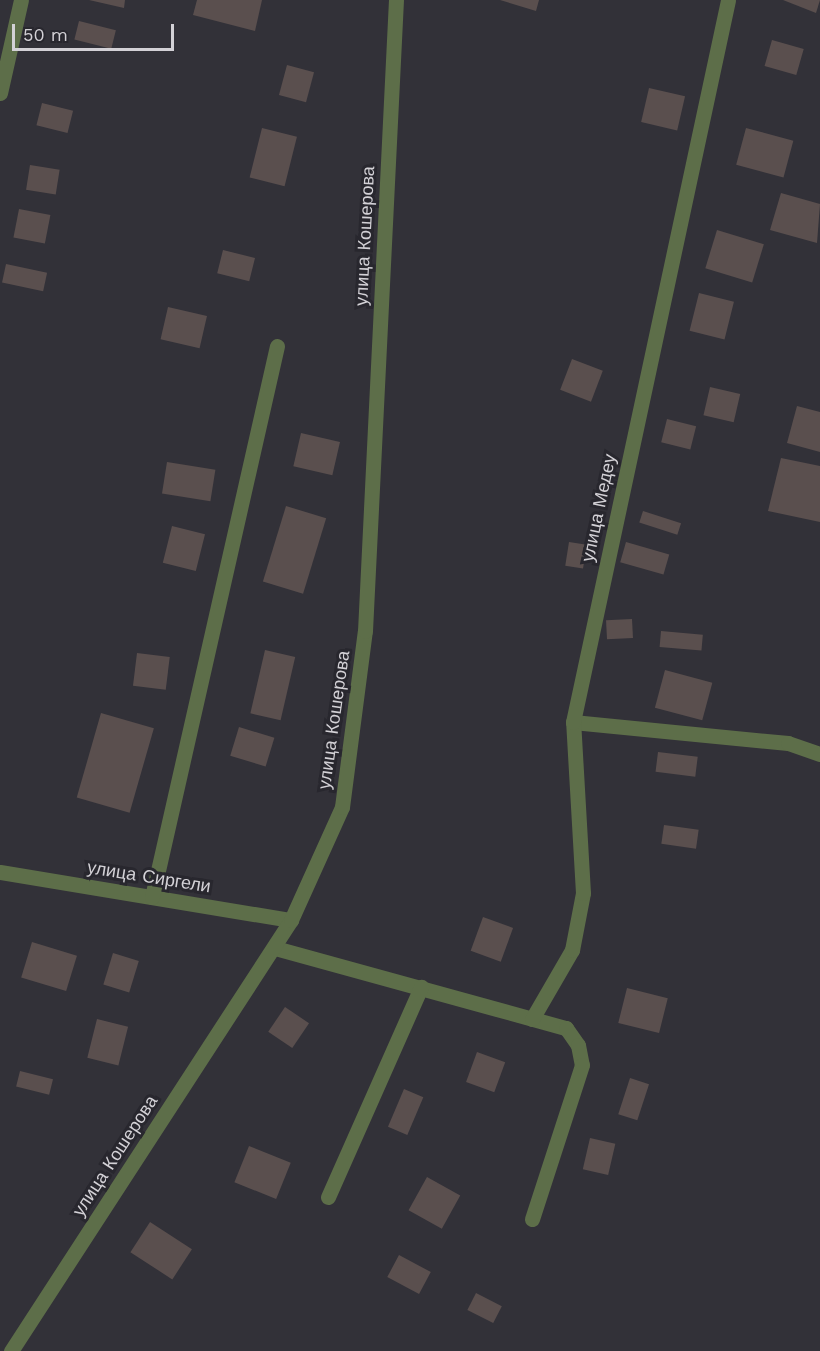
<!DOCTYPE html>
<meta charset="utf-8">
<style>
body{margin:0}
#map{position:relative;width:820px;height:1351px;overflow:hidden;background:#323138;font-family:"Work Sans",sans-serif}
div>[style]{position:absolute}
.building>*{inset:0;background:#5a4f4e;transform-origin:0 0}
.minor>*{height:15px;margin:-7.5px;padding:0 7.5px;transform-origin:7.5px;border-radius:7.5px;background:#5d6e49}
span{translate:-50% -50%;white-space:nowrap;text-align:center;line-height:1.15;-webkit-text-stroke:6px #28272e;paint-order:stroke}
.street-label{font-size:18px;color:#d3d1d6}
.scale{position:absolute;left:12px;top:24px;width:162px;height:27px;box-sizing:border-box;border:3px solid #d3d1d6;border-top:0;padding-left:8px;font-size:18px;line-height:21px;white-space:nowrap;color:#d3d1d6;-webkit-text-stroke:4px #28272e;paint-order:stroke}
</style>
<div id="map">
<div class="building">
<div style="clip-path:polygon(89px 0,125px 0,124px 8px)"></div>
<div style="clip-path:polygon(197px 0,262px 0,255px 31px,193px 15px)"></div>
<div style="clip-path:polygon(500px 0,539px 0,536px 11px)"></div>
<div style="clip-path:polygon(783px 0,820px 0,816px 13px)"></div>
<div style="left:79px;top:21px;width:38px;height:19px;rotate:14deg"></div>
<div style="left:772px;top:40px;width:33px;height:27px;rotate:16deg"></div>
<div style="left:287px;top:65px;width:28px;height:31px;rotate:15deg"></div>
<div style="left:649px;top:88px;width:37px;height:35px;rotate:13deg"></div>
<div style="left:42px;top:103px;width:32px;height:23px;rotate:14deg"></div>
<div style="left:262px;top:128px;width:36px;height:51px;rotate:14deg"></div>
<div style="left:746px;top:128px;width:49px;height:38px;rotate:15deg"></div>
<div style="left:30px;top:165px;width:30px;height:25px;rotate:9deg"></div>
<div style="clip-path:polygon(781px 193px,820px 204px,817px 243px,770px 230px)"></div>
<div style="left:19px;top:209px;width:32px;height:29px;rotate:11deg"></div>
<div style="left:717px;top:230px;width:49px;height:40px;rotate:17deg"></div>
<div style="left:223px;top:250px;width:33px;height:24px;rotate:14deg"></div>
<div style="left:6px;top:264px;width:42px;height:19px;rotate:12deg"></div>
<div style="left:699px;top:293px;width:36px;height:39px;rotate:14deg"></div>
<div style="left:168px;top:307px;width:40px;height:33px;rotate:13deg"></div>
<div style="left:572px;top:359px;width:33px;height:33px;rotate:21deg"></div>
<div style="left:710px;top:387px;width:31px;height:29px;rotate:13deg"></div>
<div style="clip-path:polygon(797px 406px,820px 412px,820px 452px,787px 443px)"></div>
<div style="left:667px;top:419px;width:30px;height:24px;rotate:14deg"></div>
<div style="left:301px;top:433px;width:40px;height:34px;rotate:13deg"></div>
<div style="clip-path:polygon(781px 458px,820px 466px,820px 522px,768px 511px)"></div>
<div style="left:167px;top:462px;width:49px;height:32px;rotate:9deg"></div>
<div style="left:286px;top:506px;width:42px;height:79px;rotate:17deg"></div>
<div style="left:643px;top:511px;width:40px;height:12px;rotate:18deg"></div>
<div style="left:172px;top:526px;width:34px;height:38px;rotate:14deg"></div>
<div style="left:569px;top:542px;width:18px;height:24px;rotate:9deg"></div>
<div style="left:626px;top:542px;width:45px;height:21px;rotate:16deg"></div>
<div style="left:632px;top:619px;width:19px;height:26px;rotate:87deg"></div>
<div style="left:661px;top:631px;width:42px;height:16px;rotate:5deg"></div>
<div style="left:265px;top:650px;width:31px;height:65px;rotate:13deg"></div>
<div style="left:137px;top:653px;width:33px;height:33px;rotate:7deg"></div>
<div style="left:665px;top:670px;width:49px;height:39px;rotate:15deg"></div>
<div style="left:101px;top:713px;width:55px;height:88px;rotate:16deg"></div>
<div style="left:239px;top:727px;width:37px;height:30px;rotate:17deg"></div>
<div style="left:658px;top:752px;width:40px;height:20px;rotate:7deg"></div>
<div style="left:664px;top:825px;width:35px;height:19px;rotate:8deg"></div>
<div style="left:483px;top:917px;width:32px;height:36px;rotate:20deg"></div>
<div style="left:32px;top:942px;width:47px;height:37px;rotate:17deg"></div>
<div style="left:113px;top:953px;width:27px;height:33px;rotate:17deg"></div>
<div style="left:627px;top:988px;width:42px;height:36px;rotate:14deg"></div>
<div style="left:285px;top:1007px;width:29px;height:30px;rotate:34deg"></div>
<div style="left:97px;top:1019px;width:32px;height:40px;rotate:14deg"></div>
<div style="left:477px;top:1052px;width:30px;height:32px;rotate:20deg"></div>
<div style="left:20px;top:1071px;width:34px;height:16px;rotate:14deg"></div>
<div style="left:630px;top:1078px;width:20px;height:38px;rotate:18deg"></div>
<div style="left:404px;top:1089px;width:21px;height:41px;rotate:23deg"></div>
<div style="left:590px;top:1138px;width:26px;height:32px;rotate:13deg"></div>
<div style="left:249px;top:1146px;width:45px;height:39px;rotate:22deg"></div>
<div style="left:427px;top:1177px;width:38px;height:38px;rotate:29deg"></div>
<div style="left:150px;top:1222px;width:50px;height:36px;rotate:33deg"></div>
<div style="left:399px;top:1255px;width:36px;height:25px;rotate:28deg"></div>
<div style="left:476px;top:1293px;width:29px;height:19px;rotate:27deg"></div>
</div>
<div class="minor">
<div style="left:0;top:93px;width:95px;rotate:-77.3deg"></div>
<div style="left:573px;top:722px;width:216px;rotate:5.6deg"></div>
<div style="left:788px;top:743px;width:34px;rotate:19deg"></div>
<div style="left:0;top:872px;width:295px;rotate:9.4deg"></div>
<div style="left:152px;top:897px;width:565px;rotate:-77.22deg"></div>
<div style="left:275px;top:948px;width:302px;rotate:15.4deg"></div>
<div style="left:566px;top:1028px;width:21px;rotate:55deg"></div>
<div style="left:578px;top:1045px;width:20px;rotate:79deg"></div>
<div style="left:582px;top:1065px;width:162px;rotate:108deg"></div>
<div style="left:532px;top:1019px;width:80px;rotate:-59.9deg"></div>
<div style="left:572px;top:950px;width:58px;rotate:-79.1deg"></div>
<div style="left:583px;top:893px;width:171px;rotate:-93.3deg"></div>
<div style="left:573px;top:722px;width:738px;rotate:-77.88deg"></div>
<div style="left:328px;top:1197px;width:230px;rotate:-66.1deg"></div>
<div style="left:11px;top:1351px;width:514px;rotate:-56.99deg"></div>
<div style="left:291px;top:920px;width:124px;rotate:-65.7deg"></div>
<div style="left:342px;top:807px;width:177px;rotate:-82.6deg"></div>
<div style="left:365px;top:631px;width:632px;rotate:-87.19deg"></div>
</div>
<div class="street-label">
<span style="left:365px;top:236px;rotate:-87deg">улица Кошерова</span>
<span style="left:599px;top:508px;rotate:-78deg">улица Медеу</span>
<span style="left:334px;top:720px;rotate:-82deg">улица Кошерова</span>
<span style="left:149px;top:877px;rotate:9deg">улица Сиргели</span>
<span style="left:115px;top:1156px;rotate:-57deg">улица Кошерова</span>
</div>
<div class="scale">50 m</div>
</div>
